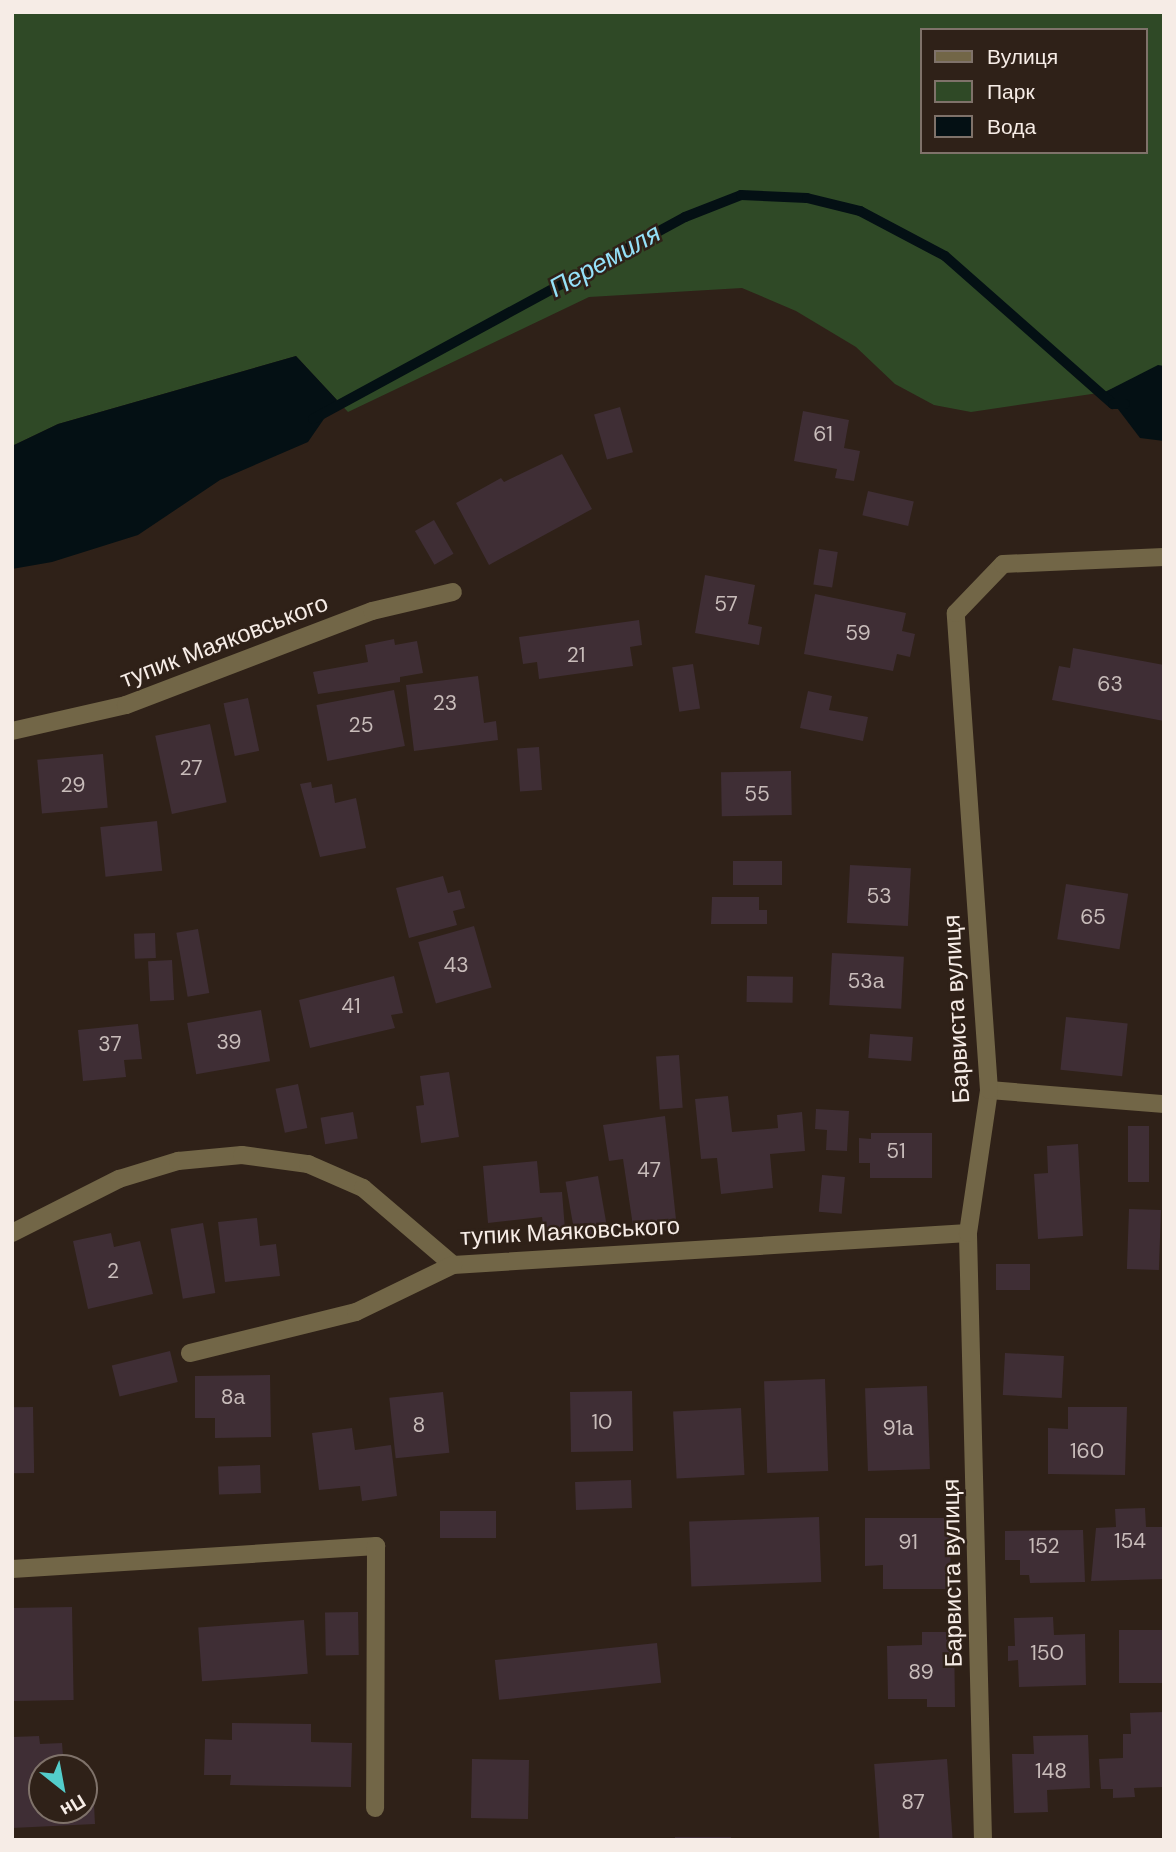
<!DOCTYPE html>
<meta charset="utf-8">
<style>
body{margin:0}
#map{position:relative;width:1176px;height:1852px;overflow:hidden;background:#2f2118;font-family:"DM Sans",sans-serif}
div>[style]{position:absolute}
.green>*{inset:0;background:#2f4926}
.water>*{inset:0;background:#041014}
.stream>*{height:10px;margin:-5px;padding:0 5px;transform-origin:5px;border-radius:5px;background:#041014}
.building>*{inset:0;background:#3f2e35;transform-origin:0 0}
.minor>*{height:18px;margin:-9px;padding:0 9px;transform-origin:9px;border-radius:9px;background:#726647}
span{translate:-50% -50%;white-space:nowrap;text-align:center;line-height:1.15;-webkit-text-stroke:5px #2f2118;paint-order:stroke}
.number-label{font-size:21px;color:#c8bcba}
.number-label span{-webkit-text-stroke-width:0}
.street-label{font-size:24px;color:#f6ece6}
.water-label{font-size:26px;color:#95e1f9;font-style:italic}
.frame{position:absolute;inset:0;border:14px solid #f6ece6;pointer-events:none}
.legend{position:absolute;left:920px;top:28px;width:228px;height:126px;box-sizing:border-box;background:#2f2118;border:2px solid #7f726a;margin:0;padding:9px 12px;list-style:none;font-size:21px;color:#f6ece6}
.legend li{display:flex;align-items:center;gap:14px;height:35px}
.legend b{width:35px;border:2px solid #7f726a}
.north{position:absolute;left:28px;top:1754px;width:70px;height:70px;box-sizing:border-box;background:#2f2118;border:2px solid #7f726a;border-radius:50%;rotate:149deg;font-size:19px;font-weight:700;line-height:28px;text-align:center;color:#f6ece6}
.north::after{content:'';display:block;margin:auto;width:24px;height:32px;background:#53cdcb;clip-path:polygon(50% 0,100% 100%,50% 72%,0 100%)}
</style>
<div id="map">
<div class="green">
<div style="clip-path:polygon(evenodd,12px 12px,1164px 12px,1164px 366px,1105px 392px,971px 412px,934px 405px,895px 384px,856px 347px,796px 311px,742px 288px,589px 297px,348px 412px,296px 356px,58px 424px,12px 446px,12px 12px,922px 30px,1146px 30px,1146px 152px,922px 152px,922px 30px)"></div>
</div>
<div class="water">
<div style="clip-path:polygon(296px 356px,337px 400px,308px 442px,220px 480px,138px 535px,52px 562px,12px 569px,12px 446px,58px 424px)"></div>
<div style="clip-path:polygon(1158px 365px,1164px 366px,1164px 441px,1140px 438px,1105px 392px)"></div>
</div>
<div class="stream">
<div style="left:313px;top:419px;width:423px;rotate:-28.5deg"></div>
<div style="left:685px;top:217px;width:60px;rotate:-21.4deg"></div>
<div style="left:741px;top:195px;width:66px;rotate:2.6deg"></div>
<div style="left:807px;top:198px;width:55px;rotate:13.8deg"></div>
<div style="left:860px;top:211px;width:96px;rotate:27.9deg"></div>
<div style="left:945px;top:256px;width:224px;rotate:41.4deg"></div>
<div style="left:1113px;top:404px;width:12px"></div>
</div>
<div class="building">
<div style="left:620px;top:407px;width:47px;height:27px;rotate:74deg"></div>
<div style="clip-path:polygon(803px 411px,849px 420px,844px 448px,860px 451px,854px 481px,835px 478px,837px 469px,794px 461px)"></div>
<div style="clip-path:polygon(562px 454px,592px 509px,489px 565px,456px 503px,501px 478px,504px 482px)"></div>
<div style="left:868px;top:491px;width:47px;height:25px;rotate:13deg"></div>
<div style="left:434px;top:520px;width:39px;height:22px;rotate:60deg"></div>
<div style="left:819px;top:549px;width:19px;height:36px;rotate:9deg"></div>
<div style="clip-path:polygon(705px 575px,755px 585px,748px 624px,762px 627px,759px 645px,695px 633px)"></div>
<div style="clip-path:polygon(815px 594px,906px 613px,902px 631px,915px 634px,910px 657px,897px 654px,893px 671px,804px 654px)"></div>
<div style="clip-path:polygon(639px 620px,642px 645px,630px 647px,633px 666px,539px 679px,537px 662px,523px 664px,519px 637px)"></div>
<div style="clip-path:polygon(394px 639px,395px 645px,417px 641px,423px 673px,400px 677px,400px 682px,318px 694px,313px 672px,368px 662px,365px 645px)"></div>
<div style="clip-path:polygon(1073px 648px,1164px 665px,1164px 721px,1052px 700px,1059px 666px,1070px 668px)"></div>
<div style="left:693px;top:664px;width:45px;height:21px;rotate:81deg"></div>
<div style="clip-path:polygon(478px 676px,484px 723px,496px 721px,498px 740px,414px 751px,406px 685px)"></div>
<div style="left:394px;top:690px;width:57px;height:79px;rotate:79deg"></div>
<div style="clip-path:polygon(808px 691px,832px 696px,829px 710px,868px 717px,863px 741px,800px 728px)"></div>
<div style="left:248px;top:698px;width:54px;height:25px;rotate:78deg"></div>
<div style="left:210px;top:724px;width:80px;height:56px;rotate:78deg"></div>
<div style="left:539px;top:747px;width:43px;height:22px;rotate:86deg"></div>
<div style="left:103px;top:754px;width:54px;height:66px;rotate:85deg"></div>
<div style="left:791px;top:771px;width:44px;height:70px;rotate:89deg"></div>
<div style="clip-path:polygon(311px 782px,312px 788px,332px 784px,335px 803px,356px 798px,366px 848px,320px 857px,300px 784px)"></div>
<div style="left:157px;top:821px;width:50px;height:57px;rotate:84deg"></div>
<div style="left:733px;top:861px;width:49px;height:24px"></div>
<div style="left:850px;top:865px;width:61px;height:58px;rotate:3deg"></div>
<div style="clip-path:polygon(443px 876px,448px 893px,460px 890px,465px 908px,453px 911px,457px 925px,409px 938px,396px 888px)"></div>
<div style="left:1066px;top:884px;width:63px;height:56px;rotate:9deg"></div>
<div style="clip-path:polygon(712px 897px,759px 897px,759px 910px,767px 910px,767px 924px,711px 924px)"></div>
<div style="left:474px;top:926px;width:64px;height:58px;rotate:74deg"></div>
<div style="left:198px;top:929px;width:65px;height:22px;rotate:80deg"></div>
<div style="left:155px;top:933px;width:25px;height:21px;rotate:88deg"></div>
<div style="left:832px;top:953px;width:72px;height:52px;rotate:3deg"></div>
<div style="left:172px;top:960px;width:40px;height:24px;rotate:87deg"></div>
<div style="clip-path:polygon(394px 976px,403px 1013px,391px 1015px,395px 1028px,310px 1048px,299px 1000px)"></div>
<div style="left:747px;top:976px;width:46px;height:26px;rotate:1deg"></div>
<div style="left:261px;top:1010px;width:52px;height:75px;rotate:80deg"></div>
<div style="left:1066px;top:1017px;width:62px;height:53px;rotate:6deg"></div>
<div style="clip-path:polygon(138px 1024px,142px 1059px,124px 1060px,126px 1077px,83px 1081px,78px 1030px)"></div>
<div style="left:870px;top:1034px;width:43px;height:24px;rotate:4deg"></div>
<div style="left:679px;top:1055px;width:53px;height:23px;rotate:86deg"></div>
<div style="clip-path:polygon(449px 1072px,459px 1137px,421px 1143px,416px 1106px,424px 1105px,420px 1076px)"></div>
<div style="left:298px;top:1084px;width:45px;height:23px;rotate:78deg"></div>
<div style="clip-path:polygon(728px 1096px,732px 1132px,778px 1128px,777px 1115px,802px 1112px,805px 1151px,770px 1154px,773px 1188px,721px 1194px,717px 1158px,701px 1159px,695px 1099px)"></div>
<div style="clip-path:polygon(816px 1109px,849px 1111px,847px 1151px,826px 1150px,827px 1130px,815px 1129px)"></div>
<div style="left:353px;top:1112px;width:27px;height:33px;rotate:80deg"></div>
<div style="clip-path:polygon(665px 1116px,677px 1229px,660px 1232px,659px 1222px,633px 1226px,623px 1159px,609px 1161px,603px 1125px)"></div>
<div style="left:1128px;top:1126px;width:21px;height:56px"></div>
<div style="clip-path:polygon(871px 1133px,932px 1133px,932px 1178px,870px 1178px,870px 1163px,859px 1163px,859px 1138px,871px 1139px)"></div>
<div style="clip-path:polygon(1078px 1144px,1083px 1236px,1038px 1239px,1034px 1174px,1048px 1173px,1047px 1146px)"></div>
<div style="clip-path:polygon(537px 1161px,540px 1193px,562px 1192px,565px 1230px,544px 1232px,542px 1217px,488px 1223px,483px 1166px)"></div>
<div style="left:822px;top:1175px;width:23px;height:37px;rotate:5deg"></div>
<div style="left:598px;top:1176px;width:60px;height:33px;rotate:80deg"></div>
<div style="left:1129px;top:1209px;width:32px;height:60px;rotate:2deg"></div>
<div style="clip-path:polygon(257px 1218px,260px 1246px,276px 1244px,280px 1276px,225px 1282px,218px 1222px)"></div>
<div style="left:203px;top:1223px;width:71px;height:33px;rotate:80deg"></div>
<div style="clip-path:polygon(111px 1233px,114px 1247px,140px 1241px,153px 1294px,88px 1309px,73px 1241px)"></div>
<div style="left:996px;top:1264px;width:34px;height:26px"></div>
<div style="left:170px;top:1351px;width:32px;height:60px;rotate:76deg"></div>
<div style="left:1005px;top:1353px;width:59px;height:42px;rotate:3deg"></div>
<div style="clip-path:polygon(270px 1375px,271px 1437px,215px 1438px,215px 1418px,195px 1418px,195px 1376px)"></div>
<div style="left:825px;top:1379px;width:92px;height:61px;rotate:88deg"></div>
<div style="left:927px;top:1386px;width:83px;height:62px;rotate:88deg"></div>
<div style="left:632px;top:1391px;width:60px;height:62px;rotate:89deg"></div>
<div style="left:443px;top:1392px;width:61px;height:54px;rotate:84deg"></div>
<div style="left:33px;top:1407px;width:66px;height:21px;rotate:89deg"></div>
<div style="clip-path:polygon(1068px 1407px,1127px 1407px,1125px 1475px,1048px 1474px,1048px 1428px,1068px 1429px)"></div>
<div style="left:741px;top:1408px;width:67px;height:68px;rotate:87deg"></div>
<div style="clip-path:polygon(352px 1428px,355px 1450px,391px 1445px,397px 1496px,362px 1501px,360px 1486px,319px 1490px,312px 1433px)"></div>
<div style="left:260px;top:1465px;width:28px;height:42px;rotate:88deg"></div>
<div style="left:631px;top:1480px;width:28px;height:56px;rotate:88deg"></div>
<div style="clip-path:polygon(1145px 1508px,1146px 1527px,1164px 1527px,1164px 1579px,1091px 1581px,1096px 1528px,1116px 1527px,1115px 1509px)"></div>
<div style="left:440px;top:1511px;width:56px;height:27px"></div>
<div style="left:819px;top:1517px;width:65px;height:130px;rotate:88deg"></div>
<div style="clip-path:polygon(865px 1518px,951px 1518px,950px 1589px,883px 1589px,883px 1565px,865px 1566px)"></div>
<div style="clip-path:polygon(1083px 1530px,1085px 1582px,1030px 1583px,1029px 1575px,1020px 1575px,1020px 1560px,1005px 1560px,1005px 1531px)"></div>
<div style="left:72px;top:1607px;width:93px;height:60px;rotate:89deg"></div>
<div style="left:358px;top:1612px;width:43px;height:33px;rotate:89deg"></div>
<div style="clip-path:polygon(1053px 1617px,1054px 1635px,1085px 1634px,1086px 1685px,1019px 1687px,1018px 1660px,1008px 1661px,1008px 1646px,1015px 1646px,1014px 1618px)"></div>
<div style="left:304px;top:1620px;width:54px;height:106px;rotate:86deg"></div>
<div style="left:1164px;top:1630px;width:53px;height:45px;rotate:90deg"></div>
<div style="clip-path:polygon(922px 1632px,954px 1632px,955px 1707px,927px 1707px,927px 1699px,888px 1699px,887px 1646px,922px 1645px)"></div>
<div style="left:657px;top:1643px;width:40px;height:163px;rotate:84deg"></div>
<div style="clip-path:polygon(1164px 1712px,1164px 1787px,1134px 1788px,1135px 1797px,1113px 1798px,1113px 1789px,1101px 1789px,1099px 1759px,1123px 1758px,1123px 1734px,1131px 1734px,1130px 1713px)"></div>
<div style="clip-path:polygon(232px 1723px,311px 1724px,311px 1742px,352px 1743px,351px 1787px,230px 1785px,231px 1775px,204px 1775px,205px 1739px,232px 1740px)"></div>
<div style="clip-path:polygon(1088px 1735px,1090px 1788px,1047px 1790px,1048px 1812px,1014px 1813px,1012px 1754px,1034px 1754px,1033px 1736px)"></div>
<div style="clip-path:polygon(39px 1736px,40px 1744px,62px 1743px,64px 1768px,42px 1768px,42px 1810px,84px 1810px,84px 1804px,94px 1804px,95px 1824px,12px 1828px,13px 1737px)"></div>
<div style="left:472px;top:1759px;width:57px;height:59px;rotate:1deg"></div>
<div style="left:947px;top:1759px;width:81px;height:73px;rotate:86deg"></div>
<div style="left:675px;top:1837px;width:56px;height:3px"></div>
</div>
<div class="minor">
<div style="left:12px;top:731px;width:117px;rotate:-12.8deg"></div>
<div style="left:126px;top:705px;width:263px;rotate:-20.9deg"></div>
<div style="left:372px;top:611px;width:83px;rotate:-13.2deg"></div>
<div style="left:989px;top:1090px;width:176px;rotate:4.6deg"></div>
<div style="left:12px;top:1233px;width:120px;rotate:-26.8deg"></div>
<div style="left:119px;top:1179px;width:62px;rotate:-17deg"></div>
<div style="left:178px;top:1161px;width:64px;rotate:-5.4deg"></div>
<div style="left:242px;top:1155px;width:67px;rotate:7.8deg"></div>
<div style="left:308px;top:1164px;width:60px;rotate:23.6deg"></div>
<div style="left:363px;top:1188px;width:118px;rotate:40.5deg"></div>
<div style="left:453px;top:1265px;width:516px;rotate:-3.56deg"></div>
<div style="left:190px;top:1353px;width:171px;rotate:-13.9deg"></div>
<div style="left:356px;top:1312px;width:108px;rotate:-25.9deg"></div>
<div style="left:12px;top:1569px;width:365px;rotate:-3.6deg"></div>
<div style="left:376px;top:1546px;width:262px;rotate:90.2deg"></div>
<div style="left:983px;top:1840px;width:607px;rotate:-91.42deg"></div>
<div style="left:968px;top:1233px;width:145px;rotate:-81.6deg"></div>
<div style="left:989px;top:1090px;width:478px;rotate:-94deg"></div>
<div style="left:956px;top:613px;width:68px;rotate:-46.2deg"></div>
<div style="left:1003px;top:564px;width:161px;rotate:-2.5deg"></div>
</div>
<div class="number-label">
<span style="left:823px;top:434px">61</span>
<span style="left:726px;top:604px">57</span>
<span style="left:858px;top:633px">59</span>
<span style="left:576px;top:655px">21</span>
<span style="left:1110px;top:684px">63</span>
<span style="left:445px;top:703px">23</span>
<span style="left:361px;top:725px">25</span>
<span style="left:191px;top:768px">27</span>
<span style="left:73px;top:785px">29</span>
<span style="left:757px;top:794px">55</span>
<span style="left:879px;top:896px">53</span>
<span style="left:1093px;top:917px">65</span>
<span style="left:456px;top:965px">43</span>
<span style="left:866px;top:981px">53а</span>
<span style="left:351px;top:1006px">41</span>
<span style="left:229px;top:1042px">39</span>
<span style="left:110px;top:1044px">37</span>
<span style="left:896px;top:1151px">51</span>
<span style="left:649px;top:1170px">47</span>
<span style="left:113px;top:1271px">2</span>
<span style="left:233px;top:1397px">8а</span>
<span style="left:602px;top:1422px">10</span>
<span style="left:419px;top:1425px">8</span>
<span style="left:898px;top:1428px">91а</span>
<span style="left:1087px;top:1451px">160</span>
<span style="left:1130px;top:1541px">154</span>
<span style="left:908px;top:1542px">91</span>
<span style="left:1044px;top:1546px">152</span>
<span style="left:1047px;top:1653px">150</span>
<span style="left:921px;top:1672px">89</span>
<span style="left:1051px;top:1771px">148</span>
<span style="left:913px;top:1802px">87</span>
</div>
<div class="street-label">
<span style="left:224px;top:641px;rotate:-21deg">тупик Маяковського</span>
<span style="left:956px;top:1009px;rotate:-93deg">Барвиста вулиця</span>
<span style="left:570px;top:1231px;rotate:-3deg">тупик Маяковського</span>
<span style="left:952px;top:1573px;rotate:-91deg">Барвиста вулиця</span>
</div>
<div class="water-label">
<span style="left:605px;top:261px;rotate:-29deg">Перемиля</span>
</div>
<div class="frame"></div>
<ul class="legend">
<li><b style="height:9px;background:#726647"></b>Вулиця</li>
<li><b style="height:19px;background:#2f4926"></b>Парк</li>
<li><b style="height:19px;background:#041014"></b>Вода</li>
</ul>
<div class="north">Пн</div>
</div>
